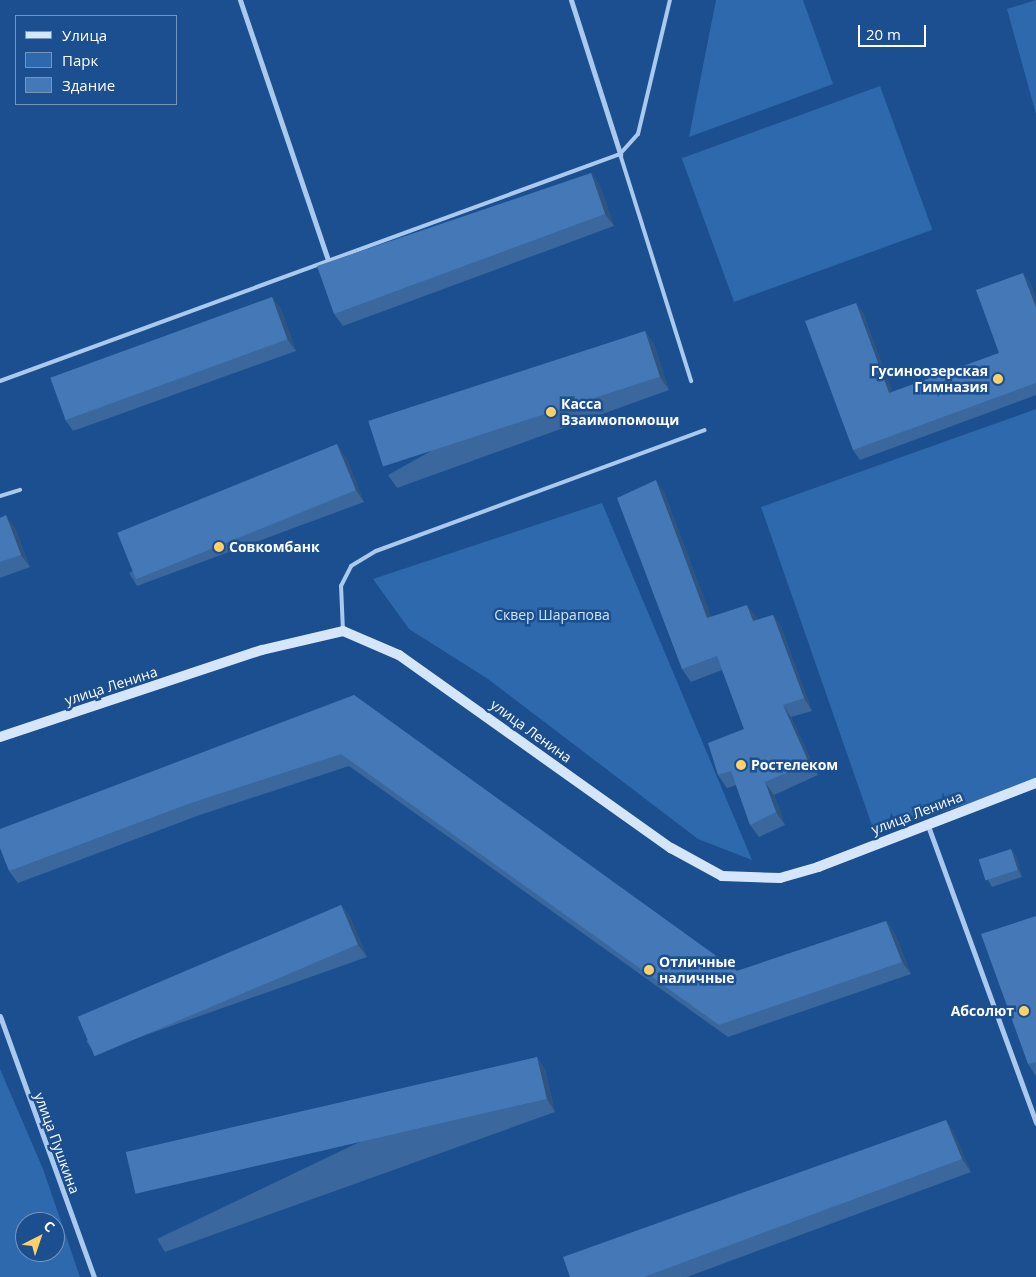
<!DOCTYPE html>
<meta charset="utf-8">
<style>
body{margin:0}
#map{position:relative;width:1036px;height:1277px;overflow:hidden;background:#1b4f8f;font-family:"Open Sans",sans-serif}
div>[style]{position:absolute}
.green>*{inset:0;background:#2e69ad;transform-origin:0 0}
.lane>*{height:4px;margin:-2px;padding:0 2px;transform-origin:2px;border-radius:2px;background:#a9c9ee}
.street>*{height:5px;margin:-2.5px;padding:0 2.5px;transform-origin:2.5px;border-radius:2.5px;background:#a9c9ee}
.secondary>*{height:10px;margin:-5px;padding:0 5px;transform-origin:5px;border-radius:5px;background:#d6e6fa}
.wall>*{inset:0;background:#3a679d}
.shaded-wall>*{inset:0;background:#305480}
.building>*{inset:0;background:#4478b7;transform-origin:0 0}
.dots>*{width:14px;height:14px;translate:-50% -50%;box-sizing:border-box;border:2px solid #1b4f8f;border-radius:50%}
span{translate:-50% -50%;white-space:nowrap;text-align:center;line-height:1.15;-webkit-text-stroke:5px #1b4f8f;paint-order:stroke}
.poi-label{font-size:14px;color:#fff;font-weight:700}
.right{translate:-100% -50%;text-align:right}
.left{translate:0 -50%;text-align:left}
.park-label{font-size:14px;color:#cfe3fa}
.street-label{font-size:14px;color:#fff}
.legend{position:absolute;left:15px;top:15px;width:162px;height:90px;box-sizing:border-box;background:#1b4f8f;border:1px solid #7695bc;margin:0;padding:6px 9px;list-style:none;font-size:15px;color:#fff}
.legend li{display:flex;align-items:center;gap:10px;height:25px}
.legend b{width:25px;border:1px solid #7695bc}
.north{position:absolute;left:15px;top:1212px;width:50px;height:50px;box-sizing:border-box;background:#1b4f8f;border:1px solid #7695bc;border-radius:50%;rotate:41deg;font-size:14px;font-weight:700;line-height:20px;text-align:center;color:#fff}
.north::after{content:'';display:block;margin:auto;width:18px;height:22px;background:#ffd166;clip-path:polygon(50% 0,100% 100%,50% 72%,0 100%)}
.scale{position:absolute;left:858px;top:25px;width:68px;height:22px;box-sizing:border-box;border:2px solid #fff;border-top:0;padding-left:6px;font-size:15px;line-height:18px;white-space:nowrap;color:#fff;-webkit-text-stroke:4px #1b4f8f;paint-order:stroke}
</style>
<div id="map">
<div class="green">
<div style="clip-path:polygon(716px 0,803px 0,833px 84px,689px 137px)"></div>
<div style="clip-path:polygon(1036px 0,1036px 114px,1007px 9px)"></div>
<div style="left:880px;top:86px;width:153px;height:211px;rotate:70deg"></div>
<div style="clip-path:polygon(1036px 409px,1036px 781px,875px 834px,761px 507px)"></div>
<div style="clip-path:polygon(602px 503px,752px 860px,698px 839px,488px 679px,409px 629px,373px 579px)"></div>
<div style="clip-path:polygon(evenodd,0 1069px,43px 1169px,80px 1277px,0 1277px,0 1069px,25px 1222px,55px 1222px,55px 1252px,25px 1252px,25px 1222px)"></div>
</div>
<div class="lane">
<div style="left:620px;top:154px;width:238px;rotate:72.6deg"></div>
<div style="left:0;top:381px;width:660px;rotate:-20.11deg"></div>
<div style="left:620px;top:154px;width:27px;rotate:-48deg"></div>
<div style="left:638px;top:134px;width:138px;rotate:-76.6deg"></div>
<div style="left:0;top:496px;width:21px;rotate:-17deg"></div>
<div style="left:343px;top:631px;width:45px;rotate:-92.5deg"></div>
<div style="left:341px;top:586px;width:22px;rotate:-63deg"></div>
<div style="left:351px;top:566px;width:29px;rotate:-31deg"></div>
<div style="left:376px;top:551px;width:350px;rotate:-20.2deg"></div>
</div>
<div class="street">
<div style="left:240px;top:0;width:274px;rotate:71.3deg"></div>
<div style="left:571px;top:0;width:162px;rotate:72.3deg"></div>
<div style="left:927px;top:823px;width:319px;rotate:70deg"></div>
<div style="left:0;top:1016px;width:277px;rotate:70.2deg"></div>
</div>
<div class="secondary">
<div style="left:0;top:737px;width:276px;rotate:-18.4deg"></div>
<div style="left:262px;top:650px;width:83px;rotate:-13.2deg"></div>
<div style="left:343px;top:631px;width:61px;rotate:23.2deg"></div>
<div style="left:399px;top:655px;width:334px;rotate:35.4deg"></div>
<div style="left:671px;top:848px;width:58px;rotate:28.8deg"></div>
<div style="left:722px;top:876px;width:58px;rotate:2deg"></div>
<div style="left:780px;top:878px;width:40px;rotate:-16deg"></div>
<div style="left:818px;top:867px;width:234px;rotate:-21.1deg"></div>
</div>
<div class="wall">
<div style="clip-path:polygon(591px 173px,600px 186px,614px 226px,343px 326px,334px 314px)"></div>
<div style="clip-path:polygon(1030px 282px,1036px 300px,1036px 395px,860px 460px,853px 450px,856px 303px,863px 313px,892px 392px,999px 353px)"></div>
<div style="clip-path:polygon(272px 297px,281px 309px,296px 351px,73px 431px,64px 418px)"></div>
<div style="clip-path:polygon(645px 331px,654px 344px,669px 390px,397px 488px,388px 475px)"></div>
<div style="clip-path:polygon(346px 457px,364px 502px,137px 586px,129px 573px)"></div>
<div style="clip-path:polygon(664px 492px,711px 617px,756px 617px,757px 620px,773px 615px,781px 627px,812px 711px,791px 717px,818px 775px,774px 795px,785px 825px,759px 837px,750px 825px,736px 785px,727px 788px,718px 775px,744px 729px,722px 670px,691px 682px,682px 669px)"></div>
<div style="clip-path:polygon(0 518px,15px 528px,30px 567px,0 578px)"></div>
<div style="clip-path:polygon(354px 695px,737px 971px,886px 921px,895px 934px,911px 974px,728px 1037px,349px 766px,200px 815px,18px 883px,9px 871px)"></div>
<div style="clip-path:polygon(1011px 849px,1016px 856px,1022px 877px,992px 887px,988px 880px)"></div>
<div style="clip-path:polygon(341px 905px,350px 917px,367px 957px,95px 1053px,86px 1041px)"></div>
<div style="clip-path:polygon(1036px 916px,1036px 1076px,1028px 1064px)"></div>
<div style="clip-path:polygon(537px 1057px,545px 1070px,555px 1112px,165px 1252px,157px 1239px)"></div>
<div style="clip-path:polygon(946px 1120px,954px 1133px,971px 1172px,687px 1277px,570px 1277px)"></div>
</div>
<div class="shaded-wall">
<div style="clip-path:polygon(591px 173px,600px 186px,614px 226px,605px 214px)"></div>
<div style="clip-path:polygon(1023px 273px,1030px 282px,1036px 300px,1036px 308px)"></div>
<div style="clip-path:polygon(272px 297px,281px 309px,296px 351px,287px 339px)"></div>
<div style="clip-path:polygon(856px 303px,863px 313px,896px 402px,889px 393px)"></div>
<div style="clip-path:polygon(645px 331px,654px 344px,669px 390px,660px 377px)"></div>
<div style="clip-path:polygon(337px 444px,346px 457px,364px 502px,356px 490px)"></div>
<div style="clip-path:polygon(656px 480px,664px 492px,716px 630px,707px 618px)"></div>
<div style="clip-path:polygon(6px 515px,15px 528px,30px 567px,21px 555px)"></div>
<div style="clip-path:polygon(747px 605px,756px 617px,761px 633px,753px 621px)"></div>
<div style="clip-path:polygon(773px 615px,781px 627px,812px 711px,804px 698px)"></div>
<div style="clip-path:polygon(783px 705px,791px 717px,818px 775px,809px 763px)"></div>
<div style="clip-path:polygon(765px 782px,774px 795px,785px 825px,776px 812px)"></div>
<div style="clip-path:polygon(1011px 849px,1016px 856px,1022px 877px,1018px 870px)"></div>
<div style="clip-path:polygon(341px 905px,350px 917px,367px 957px,358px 945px)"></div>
<div style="clip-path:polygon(886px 921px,895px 934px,911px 974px,902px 962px)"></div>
<div style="clip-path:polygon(537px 1057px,545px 1070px,555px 1112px,547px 1099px)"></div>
<div style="clip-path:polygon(946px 1120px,954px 1133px,971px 1172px,962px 1159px)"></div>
</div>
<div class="building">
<div style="clip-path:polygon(591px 173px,605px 214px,334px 314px,317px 266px)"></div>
<div style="clip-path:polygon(1023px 273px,1036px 308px,1036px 383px,853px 450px,805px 321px,856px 303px,889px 393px,999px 353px,976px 290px)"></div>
<div style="left:272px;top:297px;width:45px;height:236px;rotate:70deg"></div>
<div style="left:645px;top:331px;width:48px;height:291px;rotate:72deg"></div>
<div style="left:337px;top:444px;width:50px;height:237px;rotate:68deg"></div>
<div style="clip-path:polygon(656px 480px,707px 618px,747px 605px,753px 621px,773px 615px,804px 698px,783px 705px,809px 763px,765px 782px,776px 812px,750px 825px,731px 771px,718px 775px,708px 743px,744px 729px,717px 656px,682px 669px,617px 498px)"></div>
<div style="clip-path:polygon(6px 515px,21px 555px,0 562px,0 518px)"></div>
<div style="clip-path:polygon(354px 695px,737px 971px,886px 921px,902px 962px,719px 1025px,341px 754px,191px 803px,9px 871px,0 848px,0 829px)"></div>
<div style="left:1011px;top:849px;width:22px;height:34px;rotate:72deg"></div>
<div style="left:341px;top:905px;width:43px;height:286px;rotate:67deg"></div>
<div style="clip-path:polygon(1036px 916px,1036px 1062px,1028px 1064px,981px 934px)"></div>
<div style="left:537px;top:1057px;width:43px;height:422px;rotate:77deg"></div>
<div style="clip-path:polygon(946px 1120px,962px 1159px,644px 1277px,570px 1277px,563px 1257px)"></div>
</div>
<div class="dots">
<div style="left:998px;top:379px;background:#ffd166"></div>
<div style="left:551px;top:412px;background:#ffd166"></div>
<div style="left:219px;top:547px;background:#ffd166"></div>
<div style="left:741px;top:765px;background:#ffd166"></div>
<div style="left:649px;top:970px;background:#ffd166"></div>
<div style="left:1024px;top:1011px;background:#ffd166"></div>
</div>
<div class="poi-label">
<span class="right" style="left:988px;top:379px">Гусиноозерская<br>Гимназия</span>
<span class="left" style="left:561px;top:412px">Касса<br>Взаимопомощи</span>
<span class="left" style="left:229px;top:547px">Совкомбанк</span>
<span class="left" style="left:751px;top:765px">Ростелеком</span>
<span class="left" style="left:659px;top:970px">Отличные<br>наличные</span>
<span class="right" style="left:1014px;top:1011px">Абсолют</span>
</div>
<div class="park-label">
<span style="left:552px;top:615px">Сквер Шарапова</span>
</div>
<div class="street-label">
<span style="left:111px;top:686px;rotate:-18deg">улица Ленина</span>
<span style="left:531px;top:731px;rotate:36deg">улица Ленина</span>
<span style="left:917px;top:813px;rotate:-21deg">улица Ленина</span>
<span style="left:57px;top:1143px;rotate:70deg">улица Пушкина</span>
</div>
<ul class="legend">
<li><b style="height:6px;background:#d6e6fa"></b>Улица</li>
<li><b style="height:14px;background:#2e69ad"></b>Парк</li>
<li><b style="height:14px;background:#4478b7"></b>Здание</li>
</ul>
<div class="north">С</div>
<div class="scale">20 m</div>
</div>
